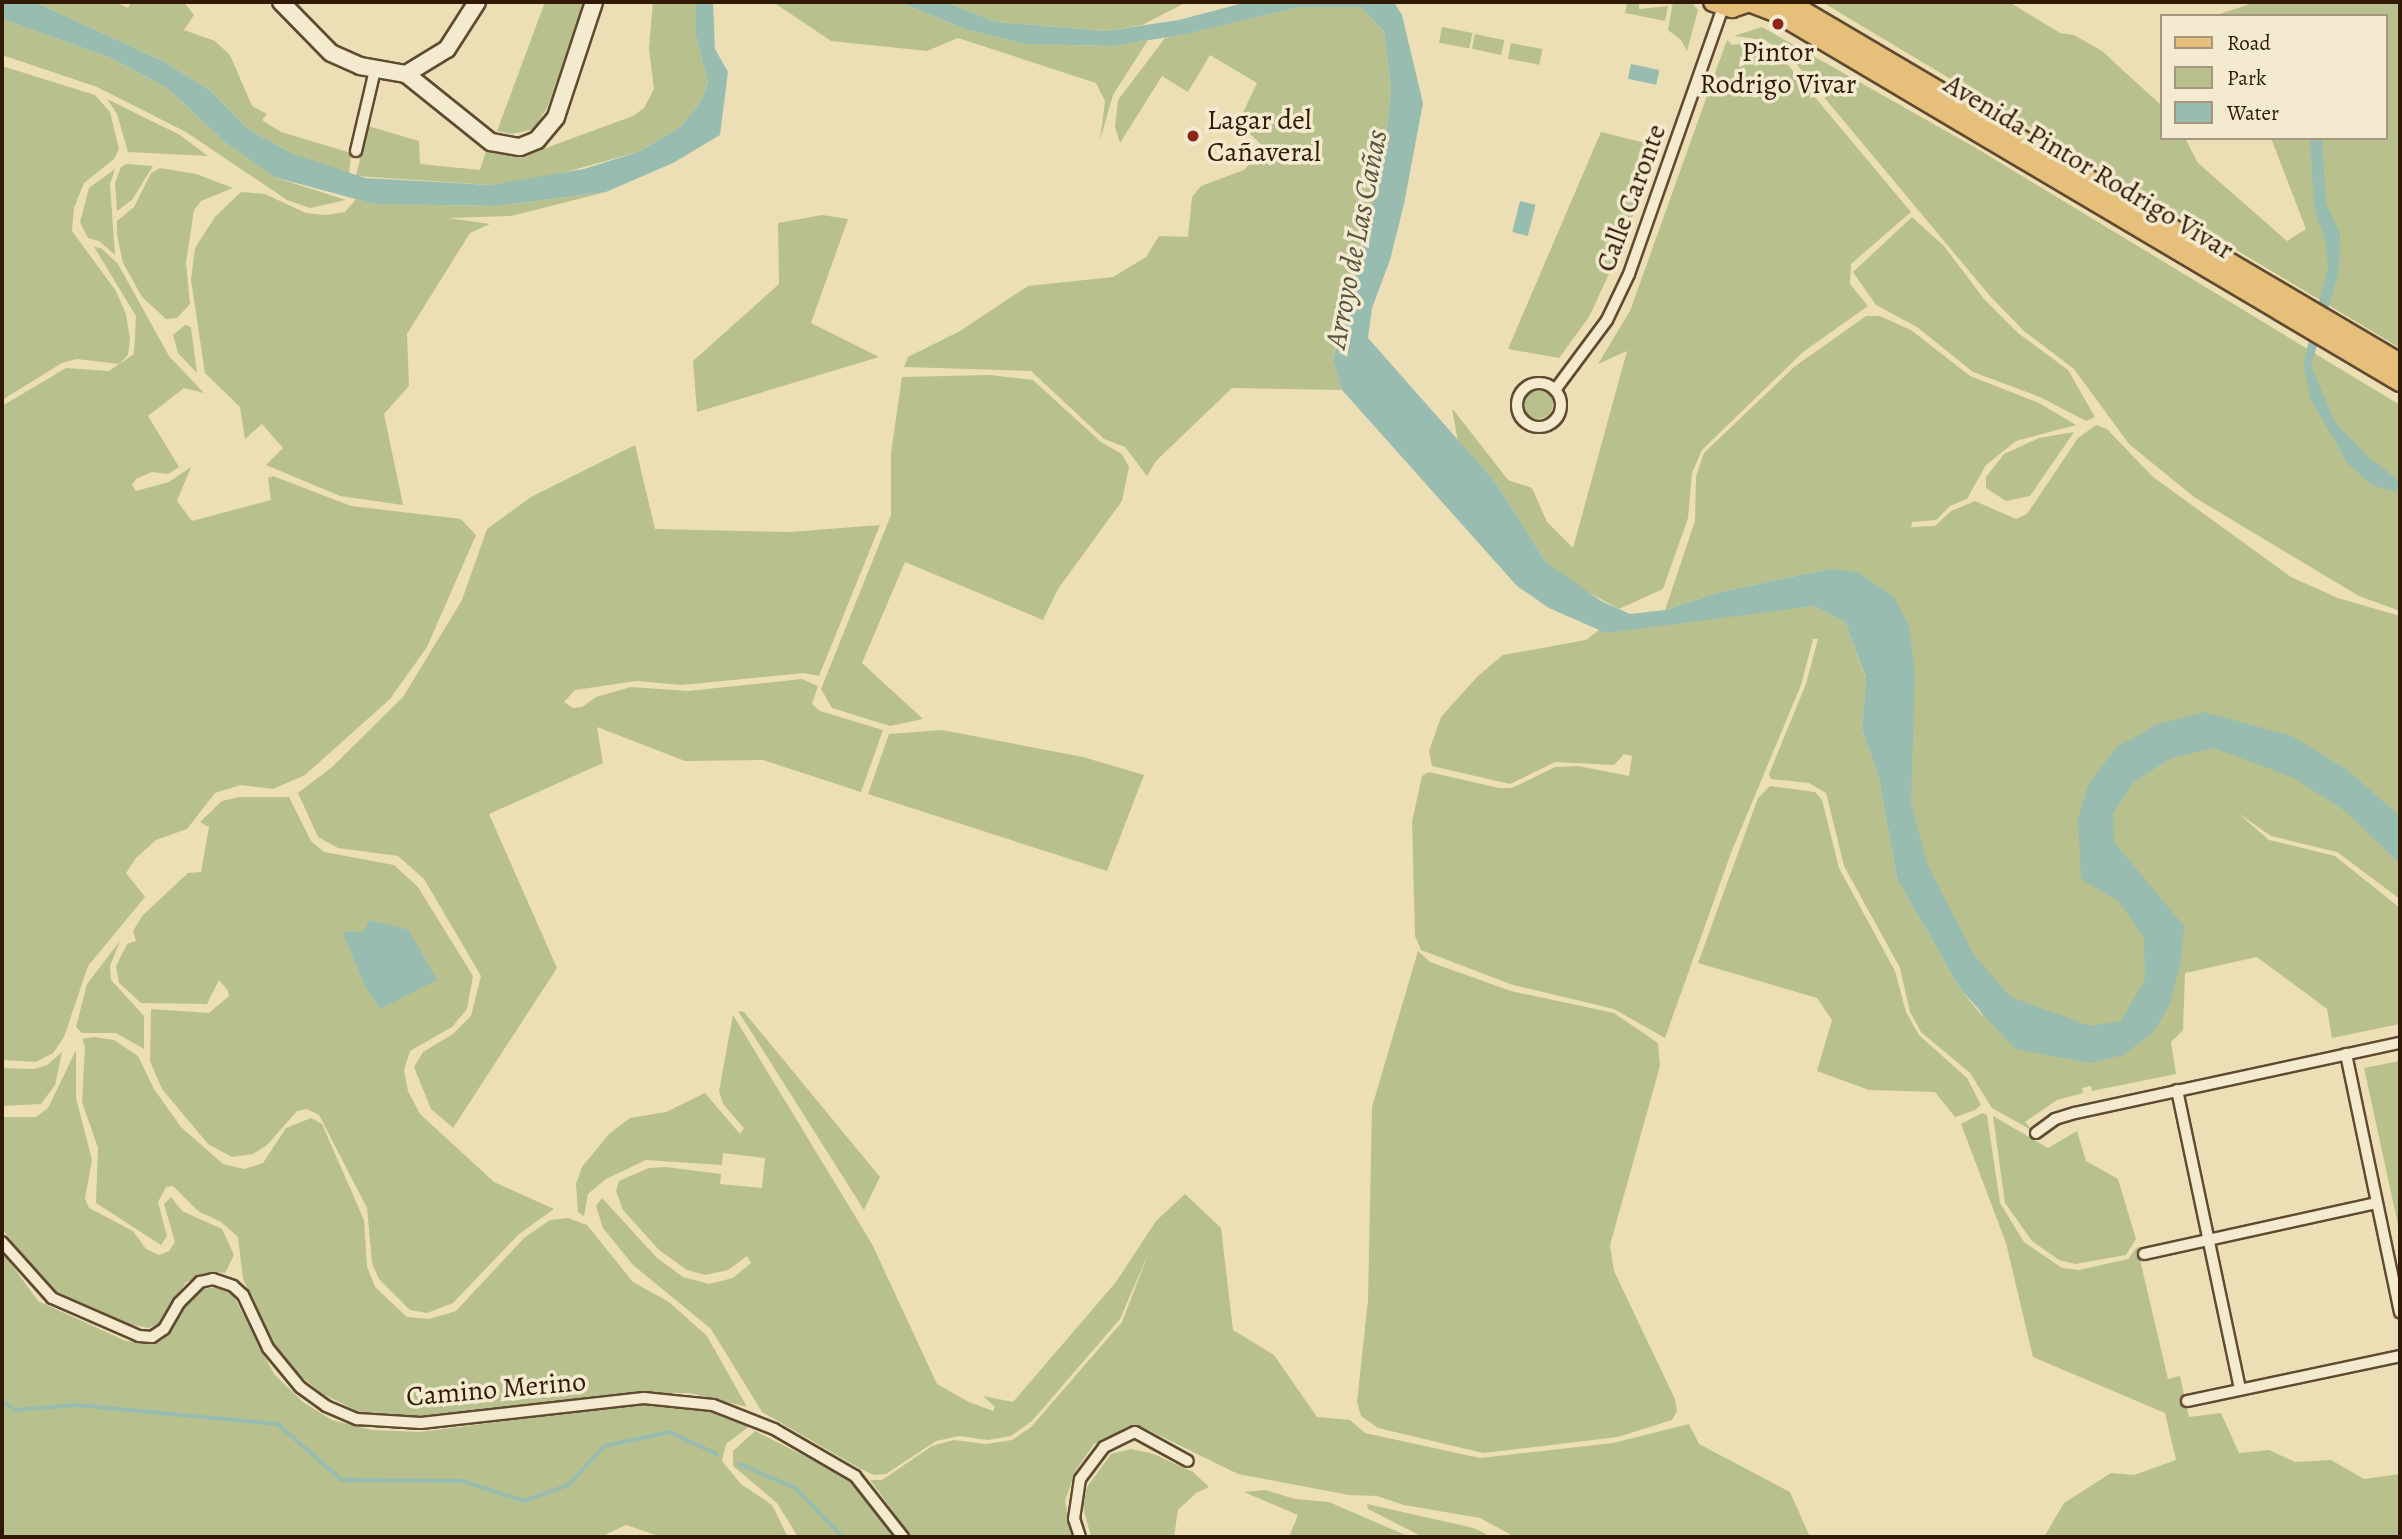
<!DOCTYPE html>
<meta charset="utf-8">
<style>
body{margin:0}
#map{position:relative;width:2402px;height:1539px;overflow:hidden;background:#ecdfb5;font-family:Alegreya,serif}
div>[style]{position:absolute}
.green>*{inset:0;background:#b8c18d;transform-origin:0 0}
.round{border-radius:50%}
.water>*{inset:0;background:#99bcb0;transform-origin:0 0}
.stream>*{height:3.5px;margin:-1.75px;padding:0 1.75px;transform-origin:1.75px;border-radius:1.75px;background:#99bcb0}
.roads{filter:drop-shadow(2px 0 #604a30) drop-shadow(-2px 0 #604a30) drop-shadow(0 2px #604a30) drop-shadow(0 -2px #604a30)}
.street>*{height:10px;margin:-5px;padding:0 5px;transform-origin:5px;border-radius:5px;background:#f3eacf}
.street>.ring{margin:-5px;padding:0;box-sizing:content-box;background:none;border:10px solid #f3eacf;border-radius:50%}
.secondary>*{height:16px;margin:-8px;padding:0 8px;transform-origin:8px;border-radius:8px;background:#f3eacf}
.primary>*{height:18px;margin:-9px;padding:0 9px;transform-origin:9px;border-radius:9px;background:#e6c07a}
.dots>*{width:19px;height:19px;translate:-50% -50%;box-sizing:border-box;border:4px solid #f3eacf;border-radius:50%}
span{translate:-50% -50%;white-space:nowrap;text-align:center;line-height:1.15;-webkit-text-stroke:7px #f3eacf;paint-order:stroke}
.poi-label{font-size:28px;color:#321904}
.left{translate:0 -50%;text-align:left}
.street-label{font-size:28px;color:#321904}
.water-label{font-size:30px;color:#565240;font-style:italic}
.frame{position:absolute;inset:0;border:4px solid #321904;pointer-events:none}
.legend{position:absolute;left:2160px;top:14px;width:228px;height:126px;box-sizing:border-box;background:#f3eacf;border:2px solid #a6967e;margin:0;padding:9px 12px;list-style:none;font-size:21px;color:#321904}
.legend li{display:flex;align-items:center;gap:14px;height:35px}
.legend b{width:35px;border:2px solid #a6967e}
</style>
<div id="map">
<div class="green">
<div style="clip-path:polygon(35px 2px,115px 2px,128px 8px,131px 2px,184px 2px,194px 15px,184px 30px,215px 41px,230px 55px,252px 106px,267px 114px,262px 120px,281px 132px,351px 153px,349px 175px,293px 154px,247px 128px,211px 91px,165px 62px)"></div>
<div style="clip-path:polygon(545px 2px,584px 2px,548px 106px,534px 129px,512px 134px,497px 131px)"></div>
<div style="clip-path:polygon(653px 2px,697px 2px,696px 37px,708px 82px,700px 103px,679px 128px,638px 152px,537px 180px,491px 185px,356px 176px,368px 126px,419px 141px,420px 164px,480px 170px,488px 145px,499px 153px,535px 152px,633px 116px,644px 108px,654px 89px,649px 48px)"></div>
<div style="clip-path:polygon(773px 2px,899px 2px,965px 29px,1025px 44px,1112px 46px,1148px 40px,1113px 95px,1100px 140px,1105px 101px,1096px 83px,958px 38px,927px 51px,831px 41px)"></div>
<div style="clip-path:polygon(945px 2px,1187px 2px,1142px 25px,1105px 31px,997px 22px)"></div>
<div style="clip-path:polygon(1673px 2px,1692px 3px,1698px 10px,1687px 51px,1681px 40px,1668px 30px)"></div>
<div style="clip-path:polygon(1822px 2px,2009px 2px,2060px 33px,2074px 35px,2102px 51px,2162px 106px,2162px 138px,2185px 138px,2198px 163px,2287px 241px,2306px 229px,2271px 138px,2386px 138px,2386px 16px,2214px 16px,2256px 2px,2400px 2px,2400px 348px)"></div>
<div style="clip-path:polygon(1627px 3px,1639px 3px,1639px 9px,1668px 6px,1665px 21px,1625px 13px)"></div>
<div style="clip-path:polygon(1300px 7px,1361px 7px,1384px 32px,1391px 89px,1383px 161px,1333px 359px,1342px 390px,1232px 388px,1156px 461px,1147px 476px,1125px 447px,1104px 439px,1031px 371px,904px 367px,908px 357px,960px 331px,1028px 286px,1113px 277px,1146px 257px,1159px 236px,1188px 237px,1192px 197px,1201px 186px,1244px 170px,1254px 159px,1249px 155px,1262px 145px,1238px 123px,1257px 83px,1210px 55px,1188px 92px,1162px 76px,1120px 143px,1115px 127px,1118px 100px,1165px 38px)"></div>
<div style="clip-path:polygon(2px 19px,111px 58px,167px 88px,227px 144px,274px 177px,346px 200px,310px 208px,287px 200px,186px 132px,97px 87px,2px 55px)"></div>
<div style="left:1442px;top:27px;width:31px;height:16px;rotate:11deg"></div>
<div style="clip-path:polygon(1762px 27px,1976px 148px,2400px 405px,2400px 611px,2359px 596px,2194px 497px,2129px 444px,2074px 369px,2024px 331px,1990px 296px,1792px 59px,1765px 40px,1734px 36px)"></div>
<div style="left:1475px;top:34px;width:30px;height:15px;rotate:12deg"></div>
<div style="clip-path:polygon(1727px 40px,1732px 45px,1752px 42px,1768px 47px,1788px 65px,1911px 212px,1851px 264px,1850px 284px,1868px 306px,1803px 352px,1702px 450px,1692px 473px,1688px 518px,1663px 589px,1619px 609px,1571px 583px,1545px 561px,1496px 483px,1458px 442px,1452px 408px,1508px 480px,1532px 488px,1547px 522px,1573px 548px,1627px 351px,1598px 364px,1630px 311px)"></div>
<div style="left:1511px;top:43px;width:32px;height:16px;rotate:11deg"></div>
<div style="clip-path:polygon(2px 66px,95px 95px,110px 112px,119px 149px,114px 159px,84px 183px,74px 208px,72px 231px,116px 291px,126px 314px,130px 339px,128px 355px,119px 364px,77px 359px,62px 363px,2px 400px)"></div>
<div style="clip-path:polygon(107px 99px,180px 135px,208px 156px,128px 152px,117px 114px)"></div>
<div style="clip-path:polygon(1601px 132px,1658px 146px,1621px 248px,1589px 317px,1559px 358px,1508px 349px)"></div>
<div style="clip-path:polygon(127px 164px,153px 166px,132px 200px,117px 211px,115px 183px,121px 167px)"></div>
<div style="clip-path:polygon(160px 168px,196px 174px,233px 188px,201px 201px,194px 210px,186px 263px,190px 304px,177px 318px,166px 319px,142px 297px,123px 263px,117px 235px,117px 221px,134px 207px,151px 173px)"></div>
<div style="clip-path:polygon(115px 169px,110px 184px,115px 255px,99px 241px,88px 238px,80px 222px,89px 188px)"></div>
<div style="clip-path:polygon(241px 192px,265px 194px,306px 213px,326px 215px,345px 212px,356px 199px,375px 204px,497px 206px,606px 192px,511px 216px,448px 218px,490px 224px,470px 233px,407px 334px,409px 386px,384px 414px,403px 505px,340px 496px,266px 465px,283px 448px,262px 424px,245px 439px,240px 407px,205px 373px,191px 280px,195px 248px,215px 217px)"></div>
<div style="clip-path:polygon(822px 215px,848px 219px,811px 323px,879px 357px,697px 412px,693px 361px,779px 284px,778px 223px)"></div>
<div style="clip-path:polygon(1912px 217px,1944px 246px,1984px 299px,2018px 333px,2068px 370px,2095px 417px,2086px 421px,2040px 397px,1973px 372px,1917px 327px,1876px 305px,1853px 272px)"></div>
<div style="clip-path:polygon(94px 247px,101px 248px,118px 264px,169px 356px,204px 393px,184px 388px,148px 416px,179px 467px,168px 474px,152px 472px,136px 479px,132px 485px,136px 491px,169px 482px,191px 467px,177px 501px,192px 521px,271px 500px,268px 478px,273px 476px,351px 506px,461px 519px,476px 535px,427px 647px,390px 699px,305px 775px,273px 789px,241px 785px,215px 793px,187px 829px,156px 840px,136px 858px,126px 873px,145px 897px,88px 966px,64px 1037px,53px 1053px,36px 1062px,2px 1060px,2px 406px,66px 368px,109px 371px,134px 354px,136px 316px)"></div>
<div style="clip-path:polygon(1866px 316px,1880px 316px,1911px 330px,1970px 376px,2039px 403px,2076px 425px,2016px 441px,1986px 465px,1967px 499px,1950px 506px,1936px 520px,1912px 522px,1911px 527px,1935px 526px,1951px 511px,1975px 501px,2016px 519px,2027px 514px,2078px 438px,2096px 425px,2107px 429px,2153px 477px,2291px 577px,2338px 598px,2400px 616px,2400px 899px,2337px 852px,2271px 836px,2238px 813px,2269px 840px,2335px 856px,2400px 908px,2400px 1024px,2332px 1038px,2327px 1009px,2257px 957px,2185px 973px,2183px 1030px,2171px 1042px,2176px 1074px,2092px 1091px,2091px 1086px,2082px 1088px,2083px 1093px,2057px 1100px,2025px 1122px,2033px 1131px,1992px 1108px,1970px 1073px,1921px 1032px,1910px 1012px,1900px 968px,1844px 866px,1826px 793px,1809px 783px,1771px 779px,1769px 774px,1806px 684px,1818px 639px,1813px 639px,1801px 685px,1731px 853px,1665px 1038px,1614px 1009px,1513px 985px,1421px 950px,1415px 936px,1412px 822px,1422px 776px,1429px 772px,1499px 788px,1512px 788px,1555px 767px,1578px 766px,1629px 776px,1632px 756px,1624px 754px,1614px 765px,1555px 762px,1510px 784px,1432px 766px,1429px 751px,1441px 717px,1478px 676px,1503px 655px,1586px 640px,1599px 630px,1814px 606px,1845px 622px,1866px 679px,1862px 730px,1879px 778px,1897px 879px,1961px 990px,1983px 1017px,1903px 859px,1911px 764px,1829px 569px,1720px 592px,1665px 610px,1695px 521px,1696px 476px,1704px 453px,1794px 367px)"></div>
<div style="clip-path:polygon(185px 325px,191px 327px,197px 373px,178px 353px,173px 335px)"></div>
<div style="clip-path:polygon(990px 375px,1033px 380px,1101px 442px,1122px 454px,1129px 467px,1122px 501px,1058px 589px,1043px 620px,905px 562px,862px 663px,923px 719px,890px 726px,832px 708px,821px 689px,891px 515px,891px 453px,902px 377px)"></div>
<div class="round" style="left:1523px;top:389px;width:30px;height:30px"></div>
<div style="clip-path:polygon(2074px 432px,2030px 496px,2006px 501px,1986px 488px,1986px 477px,2004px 454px,2039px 438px)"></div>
<div style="clip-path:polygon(635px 445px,655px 529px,790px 532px,880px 525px,819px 676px,804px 673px,682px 685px,636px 681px,575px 690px,564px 702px,573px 708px,582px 707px,596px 697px,631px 687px,688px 691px,802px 679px,818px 686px,812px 704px,820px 711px,883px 730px,861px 792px,763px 760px,685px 761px,597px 727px,603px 763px,489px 814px,557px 968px,453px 1128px,431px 1109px,414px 1067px,423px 1052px,453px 1034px,471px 1016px,481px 976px,424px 879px,398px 856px,338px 848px,318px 837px,298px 793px,332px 767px,403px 697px,462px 600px,487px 529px,531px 497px)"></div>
<div style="clip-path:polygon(942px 730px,1083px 757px,1144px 775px,1107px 871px,868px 794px,889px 734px)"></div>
<div style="clip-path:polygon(1770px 786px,1815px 792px,1822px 800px,1839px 868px,1895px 971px,1906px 1012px,1919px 1035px,1967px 1078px,1981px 1105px,1975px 1110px,1955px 1117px,1935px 1092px,1869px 1090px,1817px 1071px,1832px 1020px,1817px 998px,1698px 963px,1758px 798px)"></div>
<div style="clip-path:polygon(evenodd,240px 797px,289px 797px,311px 841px,324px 852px,394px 865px,418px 887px,473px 976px,467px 1009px,452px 1027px,410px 1051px,404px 1070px,408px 1091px,420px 1114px,494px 1182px,554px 1209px,519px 1234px,453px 1303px,427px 1313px,410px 1310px,379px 1279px,372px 1263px,367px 1208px,319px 1115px,307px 1109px,297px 1111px,267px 1145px,253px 1154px,232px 1157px,208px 1144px,162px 1089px,150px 1061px,151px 1009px,209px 1013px,229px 996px,228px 991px,219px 980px,207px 1004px,141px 1003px,119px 983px,116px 966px,127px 944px,136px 941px,133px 931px,143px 915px,188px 873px,201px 872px,209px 827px,200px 822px,222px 801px,240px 797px,343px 931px,363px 932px,364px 984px,343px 931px)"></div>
<div style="clip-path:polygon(120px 941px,110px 966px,111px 980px,144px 1016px,144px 1049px,116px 1033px,82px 1033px,76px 1027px,87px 984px)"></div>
<div style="clip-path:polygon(1418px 951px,1430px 962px,1511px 991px,1614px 1013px,1658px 1043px,1660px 1066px,1610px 1245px,1614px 1271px,1675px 1399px,1677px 1411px,1672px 1420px,1618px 1437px,1483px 1453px,1378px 1428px,1361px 1416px,1357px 1402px,1368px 1300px,1372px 1107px)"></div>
<div style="clip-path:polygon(738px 1011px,744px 1012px,880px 1177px,864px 1210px)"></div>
<div style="clip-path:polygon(733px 1015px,872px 1244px,937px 1384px,969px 1402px,993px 1411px,995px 1407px,983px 1396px,1013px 1402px,1116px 1282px,1156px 1221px,1185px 1194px,1221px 1228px,1233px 1330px,1274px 1355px,1317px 1417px,1350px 1420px,1365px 1433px,1480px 1458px,1613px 1443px,1689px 1424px,1699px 1444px,1790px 1492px,1810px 1537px,1515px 1537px,1480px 1518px,1404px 1505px,1377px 1496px,1349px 1495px,1238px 1474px,1142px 1427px,1094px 1444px,1076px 1470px,1065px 1501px,1072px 1537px,912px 1537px,870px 1480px,882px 1480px,932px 1446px,954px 1440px,986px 1444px,1012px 1440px,1031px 1427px,1122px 1322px,1149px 1252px,1120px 1319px,1032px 1421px,1011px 1436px,988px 1440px,959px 1436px,936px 1441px,886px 1474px,874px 1475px,859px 1468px,762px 1412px,711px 1329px,633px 1265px,603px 1228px,596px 1206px,602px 1198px,657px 1258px,683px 1277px,709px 1284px,733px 1278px,751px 1263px,747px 1256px,728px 1270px,705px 1275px,687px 1270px,659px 1250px,623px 1210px,616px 1191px,619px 1181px,649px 1168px,666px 1167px,721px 1174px,720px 1184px,762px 1188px,765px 1158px,723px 1153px,722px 1165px,646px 1160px,606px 1179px,588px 1194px,584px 1216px,578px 1212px,576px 1184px,582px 1167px,609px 1134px,630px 1118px,666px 1112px,705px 1093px,740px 1134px,744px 1128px,723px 1104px,719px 1091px)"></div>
<div style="clip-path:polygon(94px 1037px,114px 1040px,138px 1056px,154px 1089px,181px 1127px,223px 1164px,244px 1169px,263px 1163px,286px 1128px,311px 1118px,322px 1124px,364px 1220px,367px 1266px,375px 1287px,407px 1317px,429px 1319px,456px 1311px,524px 1238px,550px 1220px,568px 1218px,587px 1225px,633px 1282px,669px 1302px,707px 1336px,747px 1407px,689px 1393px,652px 1393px,395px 1418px,359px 1412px,323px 1394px,289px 1367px,266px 1329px,243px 1279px,238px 1237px,221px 1222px,198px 1211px,173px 1186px,166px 1187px,158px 1202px,167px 1236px,161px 1245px,96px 1203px,98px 1148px,82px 1102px,85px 1047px,82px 1039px)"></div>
<div style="clip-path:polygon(76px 1050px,76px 1098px,92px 1160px,85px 1198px,89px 1208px,133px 1231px,146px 1249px,159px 1255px,169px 1251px,175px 1242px,164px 1204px,171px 1197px,182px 1211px,222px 1229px,234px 1255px,225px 1273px,214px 1272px,186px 1282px,160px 1324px,149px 1328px,127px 1324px,51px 1289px,2px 1229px,2px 1117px,36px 1117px,48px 1108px)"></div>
<div style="clip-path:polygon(62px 1052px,55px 1085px,41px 1104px,2px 1106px,2px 1068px,34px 1069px,47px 1065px)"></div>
<div style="clip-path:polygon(2400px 1061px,2400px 1234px,2364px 1068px)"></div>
<div style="clip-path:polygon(1982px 1113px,1987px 1115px,2000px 1203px,2024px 1242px,2062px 1268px,2079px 1270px,2128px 1259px,2137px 1247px,2168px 1379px,2180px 1376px,2189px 1417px,2221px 1413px,2239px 1453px,2269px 1450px,2295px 1462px,2331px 1460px,2364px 1479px,2400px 1474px,2400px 1537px,2044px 1537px,2064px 1503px,2111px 1473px,2134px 1475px,2176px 1460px,2165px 1413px,2033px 1357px,2006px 1243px,1961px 1124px)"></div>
<div style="clip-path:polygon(1993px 1116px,2048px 1148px,2077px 1131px,2086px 1161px,2118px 1179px,2136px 1239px,2126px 1255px,2075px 1264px,2059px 1260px,2032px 1241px,2005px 1203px)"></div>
<div style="clip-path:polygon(2px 1251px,38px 1301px,126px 1341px,163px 1340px,191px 1296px,203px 1289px,217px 1287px,233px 1295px,274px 1374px,303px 1402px,332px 1420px,372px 1430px,420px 1432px,628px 1405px,685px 1405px,719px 1411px,751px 1425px,726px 1444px,722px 1461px,741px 1484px,772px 1505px,788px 1537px,662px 1537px,626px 1525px,600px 1537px,2px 1537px)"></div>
<div style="clip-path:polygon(755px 1431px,844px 1476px,860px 1490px,895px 1537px,798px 1537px,777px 1503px,733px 1466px,733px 1451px)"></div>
<div style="clip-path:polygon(1131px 1449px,1154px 1454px,1193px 1472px,1209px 1487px,1196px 1493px,1178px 1510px,1174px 1537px,1091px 1537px,1083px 1506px,1087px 1487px,1111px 1454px)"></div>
<div style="clip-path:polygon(1265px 1490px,1295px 1499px,1329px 1502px,1410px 1537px,1289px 1537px,1298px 1515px,1244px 1492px)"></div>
<div style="clip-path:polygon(1367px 1504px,1474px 1528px,1492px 1537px,1423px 1537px,1368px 1509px)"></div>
</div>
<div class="water">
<div style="clip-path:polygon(2px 2px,35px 2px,165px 62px,211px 91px,247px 128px,293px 154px,365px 178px,491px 185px,584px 169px,638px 152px,679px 128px,700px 103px,708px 82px,696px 37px,696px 3px,713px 2px,715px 49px,728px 72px,720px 135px,673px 163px,606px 192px,497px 206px,374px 204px,274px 177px,227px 144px,167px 88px,111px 58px,2px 19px)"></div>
<div style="clip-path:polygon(899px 2px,945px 2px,997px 22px,1105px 31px,1179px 20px,1247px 2px,1394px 2px,1402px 15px,1423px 103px,1404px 204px,1390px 260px,1372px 308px,1368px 338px,1496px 483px,1545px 561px,1601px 601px,1630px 614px,1665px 610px,1720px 592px,1829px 569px,1858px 572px,1894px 597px,1909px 626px,1915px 672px,1911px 804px,1928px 866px,1974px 955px,2011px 997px,2090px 1026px,2121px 1021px,2145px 979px,2144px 938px,2118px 901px,2081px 879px,2078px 817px,2089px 783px,2117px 747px,2158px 724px,2204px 712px,2292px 736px,2346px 769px,2400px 816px,2400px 864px,2345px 811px,2294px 778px,2214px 748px,2171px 758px,2133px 783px,2113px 813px,2114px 842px,2184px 926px,2181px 961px,2170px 1004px,2153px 1033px,2123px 1055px,2091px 1063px,2015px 1049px,1961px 990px,1897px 879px,1879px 778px,1862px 730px,1866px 678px,1845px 622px,1814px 606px,1606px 633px,1549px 608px,1517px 586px,1342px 390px,1333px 360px,1383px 161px,1391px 89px,1384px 32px,1361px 7px,1300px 7px,1181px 35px,1112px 46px,1025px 44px,965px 29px)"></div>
<div style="left:1631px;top:64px;width:29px;height:15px;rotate:12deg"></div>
<div style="clip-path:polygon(2310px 138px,2322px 138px,2326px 203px,2340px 234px,2339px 271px,2311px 366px,2335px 422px,2369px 458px,2400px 481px,2400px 492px,2373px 486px,2348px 464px,2310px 398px,2303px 364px,2328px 268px,2326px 243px,2314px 208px)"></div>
<div style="left:1520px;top:201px;width:16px;height:32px;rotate:14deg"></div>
<div style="clip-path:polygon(370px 920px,409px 930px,437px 980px,380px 1009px,364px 984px,342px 931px,363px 932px)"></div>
</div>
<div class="stream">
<div style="left:2px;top:1401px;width:17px;rotate:33deg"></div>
<div style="left:16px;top:1410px;width:60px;rotate:-4.8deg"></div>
<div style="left:76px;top:1405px;width:203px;rotate:5.4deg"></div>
<div style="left:278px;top:1424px;width:85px;rotate:41.2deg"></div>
<div style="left:342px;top:1480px;width:120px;rotate:0.5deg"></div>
<div style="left:462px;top:1481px;width:66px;rotate:17.6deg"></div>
<div style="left:525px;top:1501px;width:46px;rotate:-20.4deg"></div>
<div style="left:568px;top:1485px;width:54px;rotate:-46.5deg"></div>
<div style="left:605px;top:1446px;width:66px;rotate:-12.2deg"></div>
<div style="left:670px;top:1432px;width:52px;rotate:25.1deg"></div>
<div style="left:740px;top:1464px;width:61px;rotate:23.2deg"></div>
<div style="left:796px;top:1488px;width:68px;rotate:46.2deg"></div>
</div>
<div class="roads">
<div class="street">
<div style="left:356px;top:151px;width:83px;rotate:-76.8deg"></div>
<div class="ring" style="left:1517px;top:383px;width:34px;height:34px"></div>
<div style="left:1555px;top:390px;width:87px;rotate:-53.4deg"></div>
<div style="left:1607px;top:320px;width:51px;rotate:-64.4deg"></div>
<div style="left:1629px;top:274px;width:283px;rotate:-70.6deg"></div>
<div style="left:2346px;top:1054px;width:264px;rotate:78.2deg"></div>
<div style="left:2177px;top:1090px;width:306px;rotate:78.1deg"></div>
<div style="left:2036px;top:1133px;width:24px;rotate:-36deg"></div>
<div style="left:2055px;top:1119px;width:21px;rotate:-17deg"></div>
<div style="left:2075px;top:1113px;width:332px;rotate:-12.2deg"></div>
<div style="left:2px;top:1242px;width:75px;rotate:48.2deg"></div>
<div style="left:52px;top:1298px;width:95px;rotate:23.6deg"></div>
<div style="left:139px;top:1336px;width:13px;rotate:4deg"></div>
<div style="left:152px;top:1337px;width:14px;rotate:-34deg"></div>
<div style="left:164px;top:1329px;width:30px;rotate:-60deg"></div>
<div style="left:179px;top:1303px;width:30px;rotate:-45deg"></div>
<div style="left:200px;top:1282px;width:13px;rotate:-13deg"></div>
<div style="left:213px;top:1279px;width:21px;rotate:19deg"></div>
<div style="left:233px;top:1286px;width:13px;rotate:42deg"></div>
<div style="left:243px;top:1295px;width:59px;rotate:64.7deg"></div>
<div style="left:268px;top:1348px;width:50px;rotate:50.6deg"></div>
<div style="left:300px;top:1387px;width:32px;rotate:36deg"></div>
<div style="left:326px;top:1406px;width:34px;rotate:23deg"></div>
<div style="left:357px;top:1419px;width:64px;rotate:3.6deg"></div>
<div style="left:421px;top:1423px;width:224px;rotate:-6.4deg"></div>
<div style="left:644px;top:1398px;width:69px;rotate:5.8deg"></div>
<div style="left:713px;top:1405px;width:66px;rotate:21.5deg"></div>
<div style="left:774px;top:1429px;width:94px;rotate:30.1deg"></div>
<div style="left:855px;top:1476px;width:78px;rotate:51.8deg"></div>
<div style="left:2144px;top:1254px;width:237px;rotate:-12.4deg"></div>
<div style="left:2187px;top:1401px;width:218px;rotate:-11.9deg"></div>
<div style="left:1080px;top:1537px;width:19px;rotate:-108deg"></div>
<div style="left:1074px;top:1519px;width:40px;rotate:-81.5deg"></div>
<div style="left:1080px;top:1479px;width:40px;rotate:-53deg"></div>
<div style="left:1104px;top:1447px;width:34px;rotate:-26deg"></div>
<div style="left:1135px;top:1432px;width:60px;rotate:28.7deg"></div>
</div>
<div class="secondary">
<div style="left:281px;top:2px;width:71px;rotate:45.6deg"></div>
<div style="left:331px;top:53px;width:32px;rotate:24deg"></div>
<div style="left:360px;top:66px;width:47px;rotate:9.9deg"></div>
<div style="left:406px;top:74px;width:48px;rotate:-31.4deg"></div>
<div style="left:447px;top:49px;width:56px;rotate:-57.4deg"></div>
<div style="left:406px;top:74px;width:109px;rotate:38.7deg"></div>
<div style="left:491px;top:142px;width:29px;rotate:10deg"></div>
<div style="left:520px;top:147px;width:18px;rotate:-22deg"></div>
<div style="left:537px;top:140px;width:30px;rotate:-50deg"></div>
<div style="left:556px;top:117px;width:121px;rotate:-71.7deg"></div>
</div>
<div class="primary">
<div style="left:1713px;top:2px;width:20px;rotate:18deg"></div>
<div style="left:1732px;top:8px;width:18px;rotate:-19deg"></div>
<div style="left:1749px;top:2px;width:30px;rotate:21deg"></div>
<div style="left:1777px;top:13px;width:724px;rotate:30.64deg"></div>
<div style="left:1788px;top:2px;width:711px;rotate:30.54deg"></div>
</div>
</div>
<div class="dots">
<div style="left:1778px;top:24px;background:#8f2418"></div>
<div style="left:1193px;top:136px;background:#8f2418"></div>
</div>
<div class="poi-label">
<span style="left:1778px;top:68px">Pintor<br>Rodrigo Vivar</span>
<span class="left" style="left:1207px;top:136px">Lagar del<br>Cañaveral</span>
</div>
<div class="street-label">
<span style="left:2089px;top:167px;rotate:31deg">Avenida Pintor Rodrigo Vivar</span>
<span style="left:1631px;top:198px;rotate:-70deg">Calle Caronte</span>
<span style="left:496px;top:1389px;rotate:-5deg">Camino Merino</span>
</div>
<div class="water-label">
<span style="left:1356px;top:239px;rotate:-79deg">Arroyo de Las Cañas</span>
</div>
<div class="frame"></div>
<ul class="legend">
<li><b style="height:9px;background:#e6c07a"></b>Road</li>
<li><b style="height:19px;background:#b8c18d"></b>Park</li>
<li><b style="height:19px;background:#99bcb0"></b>Water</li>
</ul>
</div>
